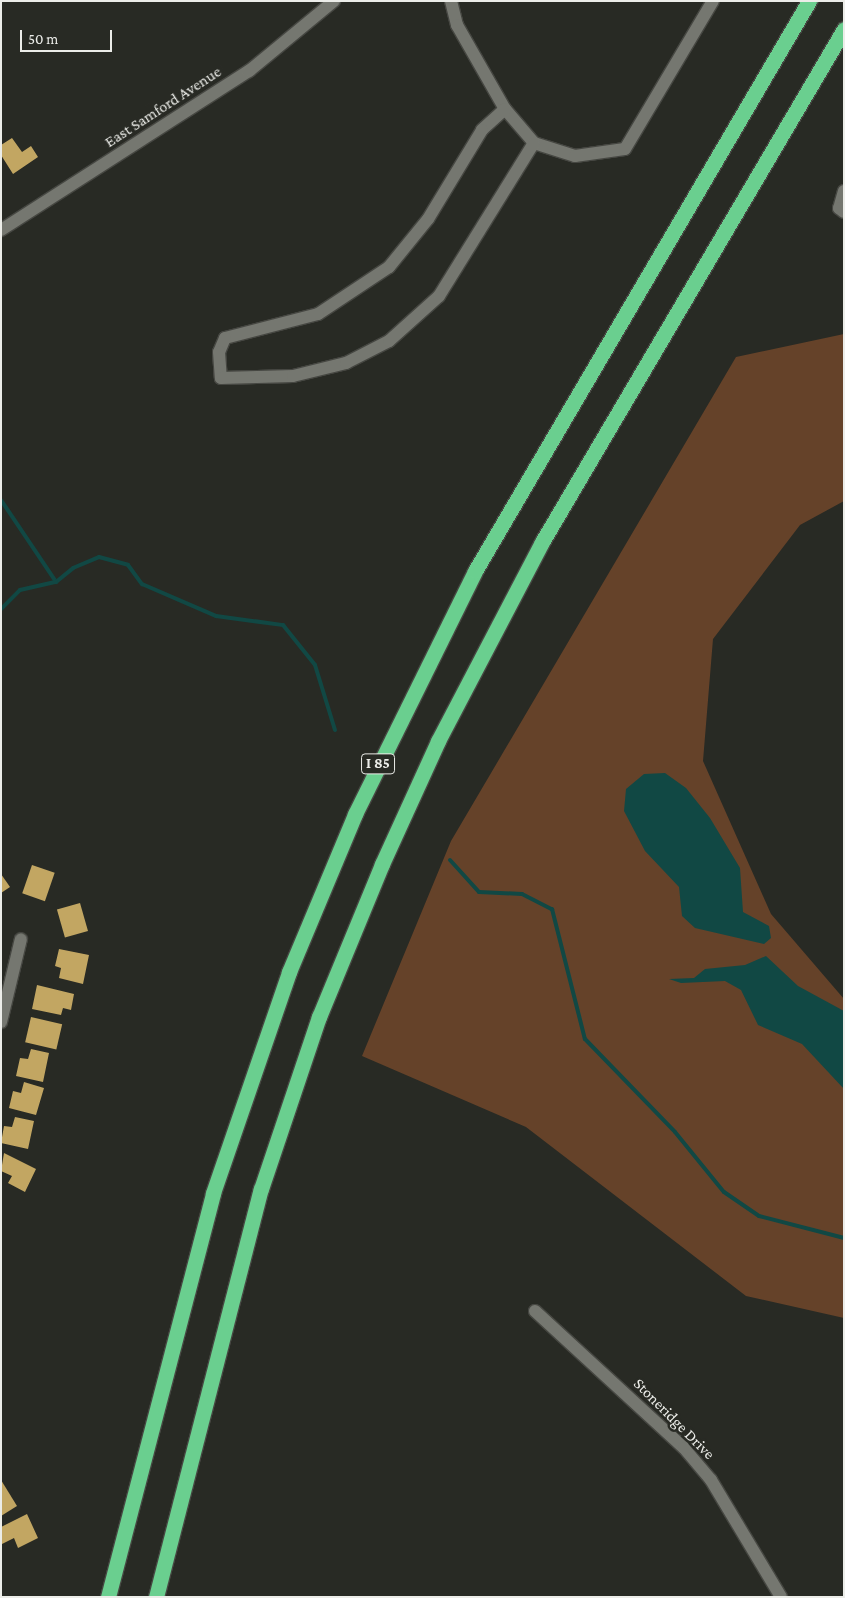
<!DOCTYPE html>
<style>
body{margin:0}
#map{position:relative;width:845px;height:1598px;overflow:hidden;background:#282a24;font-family:"Crimson Pro",serif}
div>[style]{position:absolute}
.green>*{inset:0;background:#654229}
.water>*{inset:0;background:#114844}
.stream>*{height:4px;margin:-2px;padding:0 2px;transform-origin:2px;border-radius:2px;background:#114844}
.building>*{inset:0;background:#c2a662;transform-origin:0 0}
.roads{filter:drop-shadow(1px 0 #464742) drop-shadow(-1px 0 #464742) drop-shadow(0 1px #464742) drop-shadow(0 -1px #464742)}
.street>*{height:12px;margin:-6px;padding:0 6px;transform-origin:6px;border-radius:6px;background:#757770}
.secondary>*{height:12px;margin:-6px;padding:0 6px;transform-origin:6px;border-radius:6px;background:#757770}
.highway>*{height:15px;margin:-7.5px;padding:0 7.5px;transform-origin:7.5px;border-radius:7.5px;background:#6acf8f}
span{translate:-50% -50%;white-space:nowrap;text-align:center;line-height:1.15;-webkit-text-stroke:5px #282a24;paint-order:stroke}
.shield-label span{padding:1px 4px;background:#282a24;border:1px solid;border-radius:4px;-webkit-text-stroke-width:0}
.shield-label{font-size:15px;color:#ecede9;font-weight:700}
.street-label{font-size:16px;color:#ecede9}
.frame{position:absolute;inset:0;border:2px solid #ecede9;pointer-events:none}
.scale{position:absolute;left:20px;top:30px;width:92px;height:22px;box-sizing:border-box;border:2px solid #ecede9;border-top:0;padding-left:6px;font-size:15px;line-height:18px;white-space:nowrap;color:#ecede9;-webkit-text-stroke:4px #282a24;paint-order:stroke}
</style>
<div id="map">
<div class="green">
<div style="clip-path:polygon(844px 334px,844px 501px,800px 525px,713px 639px,703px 761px,771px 914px,844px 999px,844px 1318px,746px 1296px,526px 1127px,362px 1056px,451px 841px,736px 357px)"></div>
</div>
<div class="water">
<div style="clip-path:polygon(665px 773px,686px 788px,710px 818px,740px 868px,743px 912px,769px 926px,771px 938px,764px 944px,695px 928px,682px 916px,679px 887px,645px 851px,624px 811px,626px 789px,644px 774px)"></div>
<div style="clip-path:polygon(766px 956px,798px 986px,844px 1011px,844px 1089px,802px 1044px,758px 1025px,741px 990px,725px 981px,681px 983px,669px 979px,694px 978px,705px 969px,745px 965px)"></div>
</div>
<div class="stream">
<div style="left:1px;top:500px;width:99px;rotate:56.1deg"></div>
<div style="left:56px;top:582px;width:22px;rotate:-39deg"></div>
<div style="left:73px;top:568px;width:28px;rotate:-23deg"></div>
<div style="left:99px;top:557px;width:30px;rotate:15deg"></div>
<div style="left:128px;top:565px;width:24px;rotate:54deg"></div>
<div style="left:142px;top:584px;width:81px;rotate:23.4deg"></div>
<div style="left:216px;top:616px;width:68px;rotate:7.7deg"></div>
<div style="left:283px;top:625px;width:51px;rotate:51.3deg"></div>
<div style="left:315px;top:665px;width:68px;rotate:72.9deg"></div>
<div style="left:1px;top:609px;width:27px;rotate:-45deg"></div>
<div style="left:20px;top:590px;width:37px;rotate:-13deg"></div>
<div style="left:450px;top:860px;width:43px;rotate:47.8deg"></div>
<div style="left:479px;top:892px;width:43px;rotate:2.7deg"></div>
<div style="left:522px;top:894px;width:34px;rotate:27deg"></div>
<div style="left:552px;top:909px;width:134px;rotate:75.8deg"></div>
<div style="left:585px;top:1039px;width:129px;rotate:45.9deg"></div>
<div style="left:675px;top:1132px;width:77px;rotate:50.8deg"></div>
<div style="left:724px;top:1192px;width:42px;rotate:34.4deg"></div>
<div style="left:759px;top:1216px;width:88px;rotate:14.5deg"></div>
</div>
<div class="building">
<div style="clip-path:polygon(12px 138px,22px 152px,31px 146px,38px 157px,13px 174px,1px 155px,1px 145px)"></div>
<div style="left:32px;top:865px;width:24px;height:30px;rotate:19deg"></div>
<div style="clip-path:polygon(1px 874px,10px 887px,1px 893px)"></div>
<div style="left:80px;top:903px;width:29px;height:24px;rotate:74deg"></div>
<div style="clip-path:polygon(59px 949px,89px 955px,83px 984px,59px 978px,61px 968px,55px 966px)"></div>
<div style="clip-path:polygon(37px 985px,74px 994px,71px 1010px,63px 1008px,61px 1015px,32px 1009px)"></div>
<div style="left:31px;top:1017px;width:32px;height:26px;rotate:13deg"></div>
<div style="clip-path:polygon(31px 1049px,49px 1053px,43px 1082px,16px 1076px,20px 1058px,28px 1059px)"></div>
<div style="clip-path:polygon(24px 1082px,44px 1088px,36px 1115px,9px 1108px,13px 1091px,21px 1093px)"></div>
<div style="clip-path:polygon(15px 1117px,34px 1121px,28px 1149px,1px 1143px,4px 1126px,12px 1127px)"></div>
<div style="clip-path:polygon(4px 1153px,36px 1169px,25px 1192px,8px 1183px,12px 1176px,1px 1171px)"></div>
<div style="clip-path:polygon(1px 1480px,17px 1506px,1px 1516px)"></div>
<div style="clip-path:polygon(27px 1514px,38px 1538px,18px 1548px,14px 1538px,2px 1544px,1px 1527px)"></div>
</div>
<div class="roads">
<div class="street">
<div style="left:451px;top:1px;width:25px;rotate:76deg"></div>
<div style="left:457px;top:25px;width:97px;rotate:60.3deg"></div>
<div style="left:505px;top:109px;width:45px;rotate:49.5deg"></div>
<div style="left:534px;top:143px;width:43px;rotate:17.6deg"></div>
<div style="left:575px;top:156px;width:50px;rotate:-8deg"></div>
<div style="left:625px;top:149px;width:172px;rotate:-59.3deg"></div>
<div style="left:505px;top:109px;width:31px;rotate:138deg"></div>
<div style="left:482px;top:130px;width:104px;rotate:121.2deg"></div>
<div style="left:428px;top:219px;width:62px;rotate:129.1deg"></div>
<div style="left:389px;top:267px;width:85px;rotate:146.5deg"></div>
<div style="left:318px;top:314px;width:96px;rotate:165.5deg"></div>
<div style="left:225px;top:338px;width:15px;rotate:113deg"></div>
<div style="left:219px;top:352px;width:26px;rotate:86deg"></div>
<div style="left:221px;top:378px;width:72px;rotate:-1.6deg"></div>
<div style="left:293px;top:376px;width:55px;rotate:-13.8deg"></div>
<div style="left:346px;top:363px;width:48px;rotate:-27.1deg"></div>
<div style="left:389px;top:341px;width:67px;rotate:-42deg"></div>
<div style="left:439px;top:296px;width:180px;rotate:-58.2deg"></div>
<div style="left:844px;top:191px;width:18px;rotate:106deg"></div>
<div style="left:839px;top:208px;width:6px;rotate:39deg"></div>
<div style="left:1px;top:1022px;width:85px;rotate:-76.5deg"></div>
<div style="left:535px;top:1311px;width:202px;rotate:42.6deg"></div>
<div style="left:684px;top:1448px;width:42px;rotate:49.8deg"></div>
<div style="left:711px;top:1480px;width:136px;rotate:59.1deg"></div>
</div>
<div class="secondary">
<div style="left:1px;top:230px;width:295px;rotate:-32.7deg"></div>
<div style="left:249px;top:71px;width:110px;rotate:-39.5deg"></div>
</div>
<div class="highway">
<div style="left:108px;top:1597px;width:417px;rotate:-75.4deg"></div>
<div style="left:213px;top:1193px;width:234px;rotate:-71deg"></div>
<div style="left:289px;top:972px;width:171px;rotate:-67.3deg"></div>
<div style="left:355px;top:814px;width:271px;rotate:-63.7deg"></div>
<div style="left:475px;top:571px;width:661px;rotate:-59.63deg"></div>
<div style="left:156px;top:1597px;width:421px;rotate:-75.6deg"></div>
<div style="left:261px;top:1189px;width:182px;rotate:-71.4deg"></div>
<div style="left:319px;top:1017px;width:165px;rotate:-67.6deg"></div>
<div style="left:382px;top:864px;width:135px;rotate:-65.5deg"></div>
<div style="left:438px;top:741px;width:225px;rotate:-62.4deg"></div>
<div style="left:542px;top:542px;width:595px;rotate:-59.51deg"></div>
</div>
</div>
<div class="shield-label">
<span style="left:378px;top:764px">I 85</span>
</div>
<div class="street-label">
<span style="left:163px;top:107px;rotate:-33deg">East Samford Avenue</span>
<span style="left:674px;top:1419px;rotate:45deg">Stoneridge Drive</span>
</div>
<div class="frame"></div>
<div class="scale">50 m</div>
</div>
